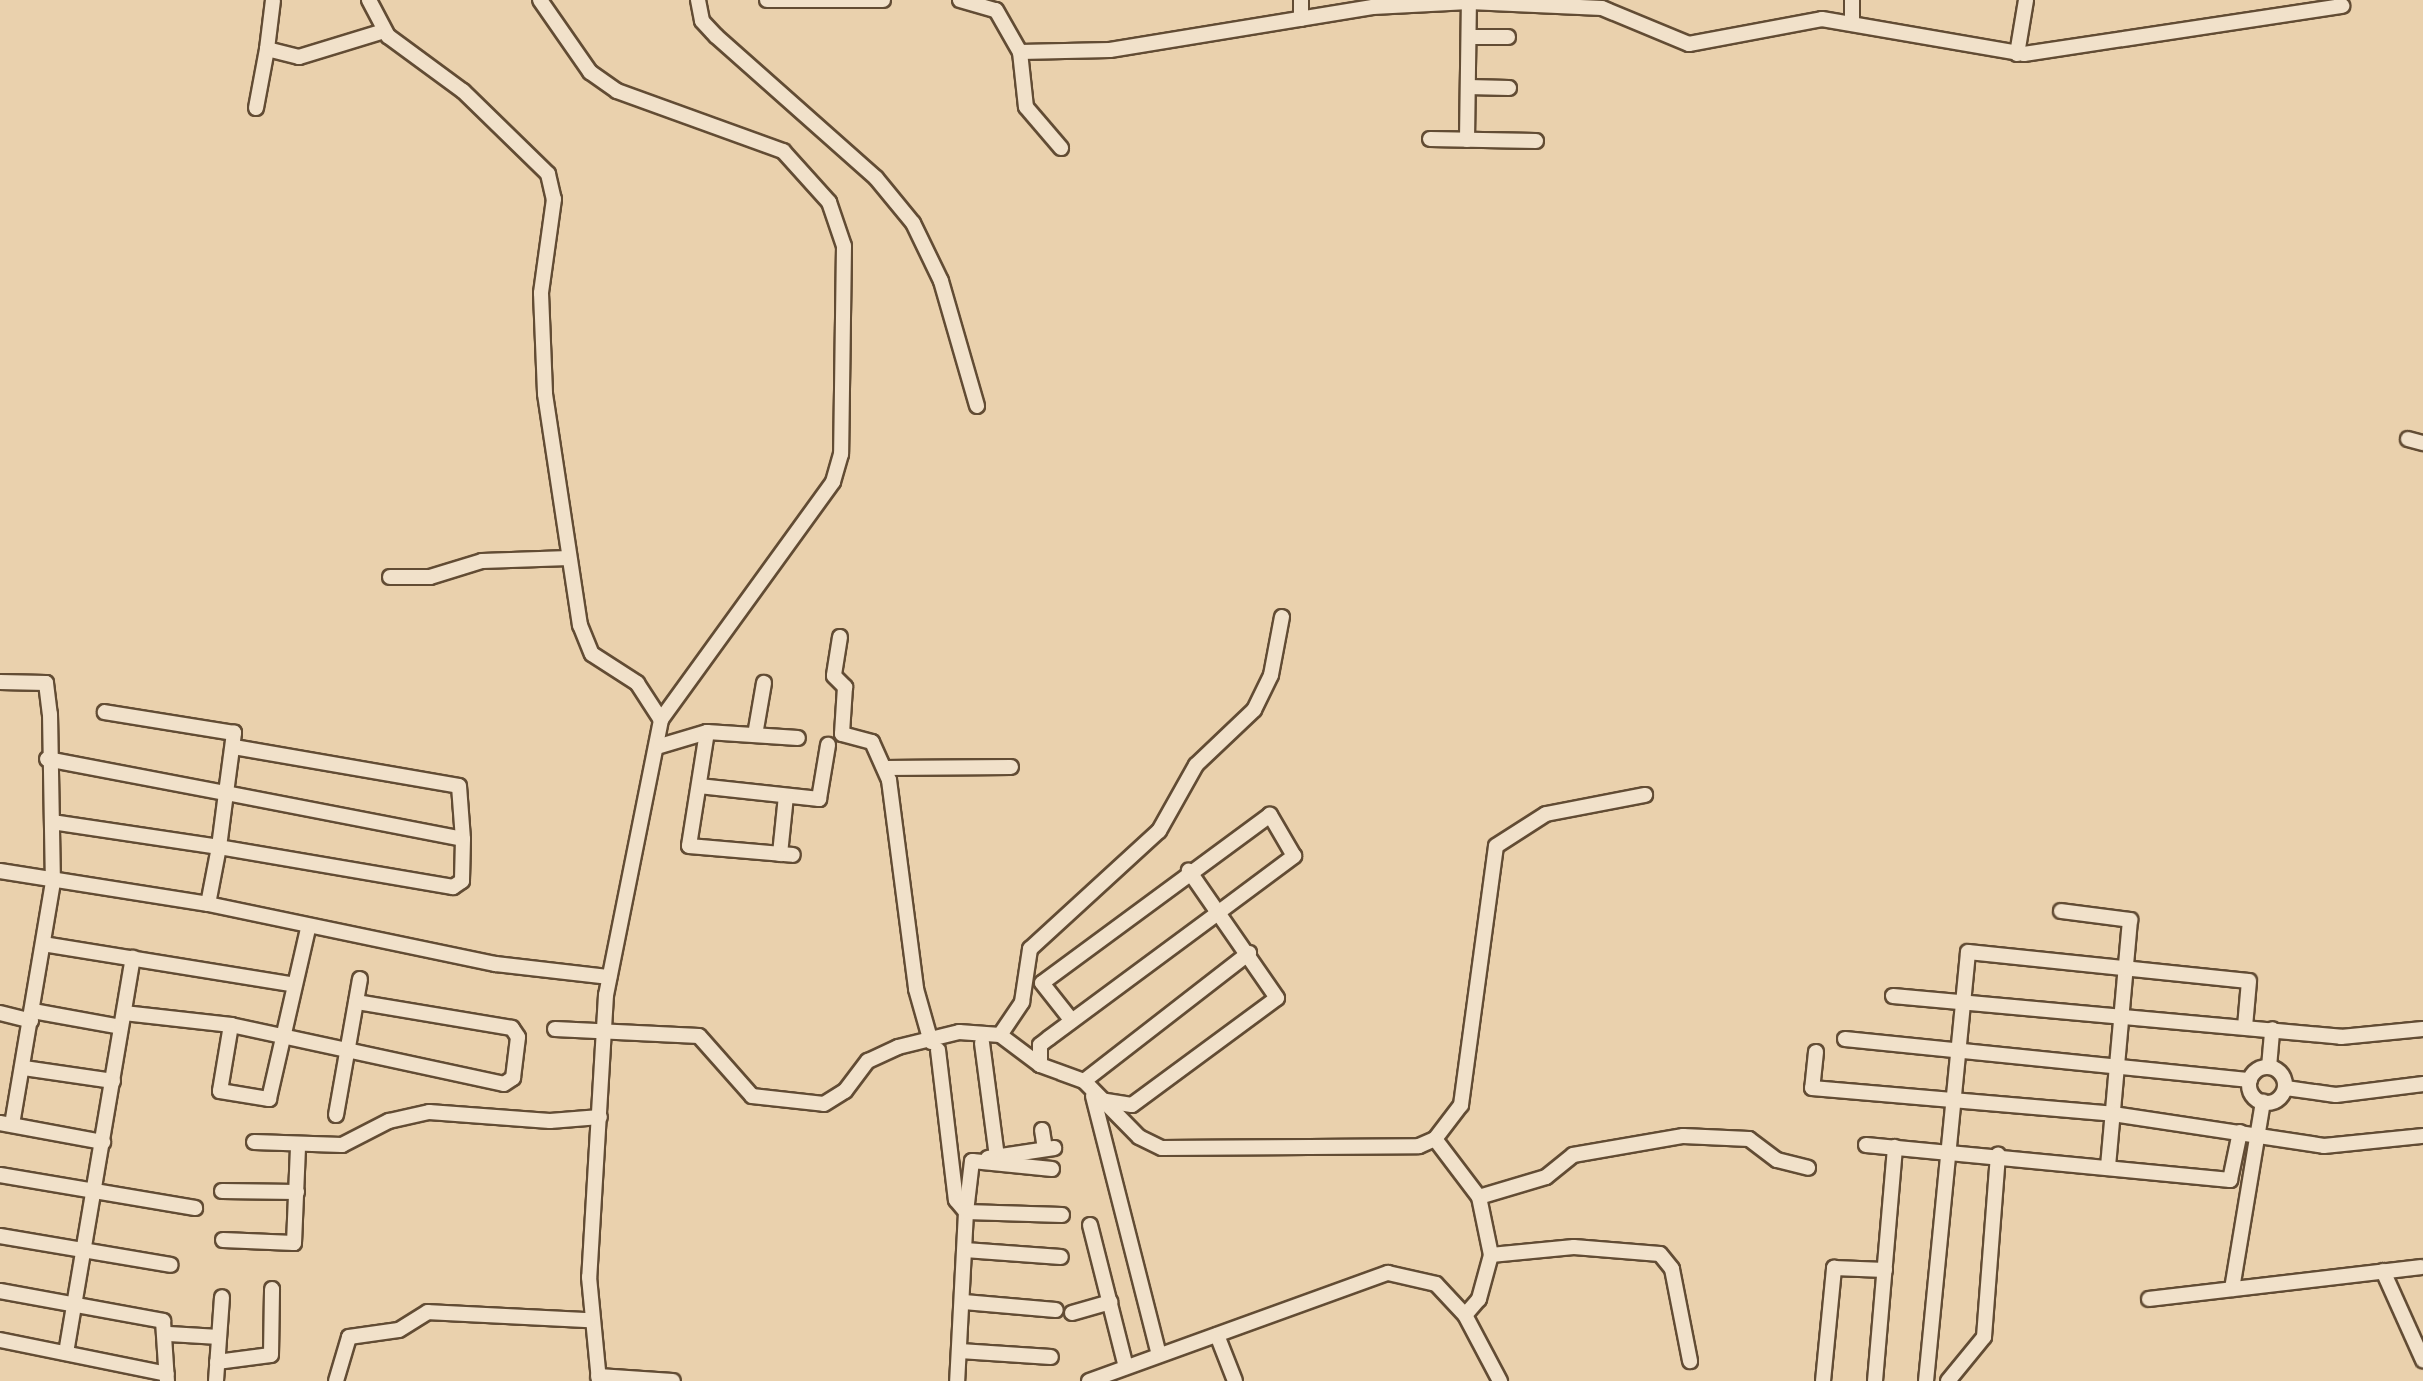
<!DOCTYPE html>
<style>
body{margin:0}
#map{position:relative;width:2423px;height:1381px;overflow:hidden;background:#ead1ad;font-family:"IM FELL Double Pica",serif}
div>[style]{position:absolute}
.roads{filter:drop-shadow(2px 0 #624c34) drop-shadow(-2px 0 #624c34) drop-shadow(0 2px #624c34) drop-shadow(0 -2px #624c34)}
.minor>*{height:14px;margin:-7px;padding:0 7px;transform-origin:7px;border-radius:7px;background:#f1e1ca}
.minor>.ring{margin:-7px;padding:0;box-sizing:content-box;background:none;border:14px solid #f1e1ca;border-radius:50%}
span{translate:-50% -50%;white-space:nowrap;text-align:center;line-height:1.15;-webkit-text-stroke:6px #f1e1ca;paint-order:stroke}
</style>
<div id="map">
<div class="roads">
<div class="minor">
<div style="left:369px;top:0;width:41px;rotate:62.2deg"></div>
<div style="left:388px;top:36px;width:93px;rotate:36.3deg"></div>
<div style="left:463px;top:91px;width:119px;rotate:44.3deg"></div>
<div style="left:548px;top:174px;width:26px;rotate:77deg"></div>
<div style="left:554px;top:199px;width:95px;rotate:97.9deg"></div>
<div style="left:541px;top:293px;width:101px;rotate:87.7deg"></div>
<div style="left:545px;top:394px;width:234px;rotate:81.4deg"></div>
<div style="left:580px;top:625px;width:31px;rotate:68deg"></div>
<div style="left:592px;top:654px;width:54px;rotate:32.8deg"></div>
<div style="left:637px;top:683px;width:44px;rotate:57deg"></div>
<div style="left:661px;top:720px;width:280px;rotate:101.3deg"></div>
<div style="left:606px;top:995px;width:283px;rotate:93.4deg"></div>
<div style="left:589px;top:1277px;width:104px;rotate:84.5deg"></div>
<div style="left:540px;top:0;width:88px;rotate:55.2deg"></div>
<div style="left:590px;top:72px;width:33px;rotate:35deg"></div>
<div style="left:617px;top:91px;width:177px;rotate:19.9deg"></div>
<div style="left:783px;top:151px;width:69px;rotate:48deg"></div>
<div style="left:829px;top:202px;width:46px;rotate:71.2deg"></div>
<div style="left:844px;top:246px;width:208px;rotate:90.8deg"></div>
<div style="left:841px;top:454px;width:29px;rotate:106deg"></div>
<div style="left:833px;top:482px;width:294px;rotate:125.9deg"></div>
<div style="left:698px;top:0;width:21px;rotate:79deg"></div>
<div style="left:702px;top:21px;width:21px;rotate:47deg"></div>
<div style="left:716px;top:36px;width:214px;rotate:41.6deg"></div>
<div style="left:876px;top:178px;width:58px;rotate:50.6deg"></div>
<div style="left:913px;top:223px;width:64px;rotate:64.2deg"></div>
<div style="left:941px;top:281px;width:130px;rotate:73.9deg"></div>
<div style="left:767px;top:0;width:116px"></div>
<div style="left:960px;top:0;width:37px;rotate:16deg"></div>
<div style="left:996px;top:10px;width:48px;rotate:60.3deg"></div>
<div style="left:1020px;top:52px;width:55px;rotate:83.8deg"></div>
<div style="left:1026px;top:107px;width:54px;rotate:49.5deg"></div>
<div style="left:1301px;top:0;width:19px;rotate:90deg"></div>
<div style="left:1852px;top:22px;width:22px;rotate:-90deg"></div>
<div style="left:1469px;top:37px;width:39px"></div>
<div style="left:267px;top:49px;width:49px;rotate:-83deg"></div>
<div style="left:1020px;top:52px;width:90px;rotate:-1.3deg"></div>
<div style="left:1110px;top:50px;width:266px;rotate:-9.3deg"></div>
<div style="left:1373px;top:7px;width:96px;rotate:-3deg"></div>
<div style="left:1469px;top:2px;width:133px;rotate:2.6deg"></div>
<div style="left:1602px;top:8px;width:94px;rotate:22.5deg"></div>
<div style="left:1689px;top:44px;width:135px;rotate:-10.6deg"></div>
<div style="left:1822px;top:19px;width:205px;rotate:9.8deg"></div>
<div style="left:2024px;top:54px;width:322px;rotate:-8.6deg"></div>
<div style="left:2017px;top:54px;width:55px;rotate:-80.5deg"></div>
<div style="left:1468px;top:87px;width:41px;rotate:1.4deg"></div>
<div style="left:256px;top:108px;width:60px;rotate:-79.4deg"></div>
<div style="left:267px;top:49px;width:33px;rotate:14deg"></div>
<div style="left:299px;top:57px;width:89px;rotate:-17deg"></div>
<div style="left:1430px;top:139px;width:106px;rotate:1.1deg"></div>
<div style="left:1467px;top:140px;width:138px;rotate:-89.2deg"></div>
<div style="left:2408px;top:439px;width:16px;rotate:15deg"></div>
<div style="left:390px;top:577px;width:40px"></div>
<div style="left:430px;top:577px;width:54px;rotate:-17.1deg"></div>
<div style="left:482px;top:561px;width:87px;rotate:-2deg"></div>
<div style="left:840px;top:637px;width:39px;rotate:99deg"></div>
<div style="left:834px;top:676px;width:16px;rotate:45deg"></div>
<div style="left:845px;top:687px;width:47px;rotate:93.7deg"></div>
<div style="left:842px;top:734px;width:31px;rotate:15deg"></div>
<div style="left:872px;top:742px;width:42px;rotate:65.9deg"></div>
<div style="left:889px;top:780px;width:211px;rotate:82.6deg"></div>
<div style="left:916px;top:989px;width:55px;rotate:74.2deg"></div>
<div style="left:0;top:682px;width:46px;rotate:1.2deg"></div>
<div style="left:46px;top:683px;width:31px;rotate:83deg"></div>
<div style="left:50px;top:714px;width:168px;rotate:89deg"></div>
<div style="left:53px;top:882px;width:246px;rotate:99.6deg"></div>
<div style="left:707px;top:732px;width:115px;rotate:99deg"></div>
<div style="left:689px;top:846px;width:104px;rotate:4.9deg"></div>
<div style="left:755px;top:735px;width:53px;rotate:-80.2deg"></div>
<div style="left:660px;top:746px;width:49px;rotate:-16.6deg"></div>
<div style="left:707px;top:732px;width:91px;rotate:3.8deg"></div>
<div style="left:234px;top:747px;width:228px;rotate:9.8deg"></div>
<div style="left:459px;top:786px;width:53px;rotate:85.7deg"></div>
<div style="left:47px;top:759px;width:182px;rotate:10.8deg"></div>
<div style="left:226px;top:793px;width:61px;rotate:-82.4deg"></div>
<div style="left:234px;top:733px;width:131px;rotate:-170.8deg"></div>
<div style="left:885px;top:768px;width:126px;rotate:-0.5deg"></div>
<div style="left:699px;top:786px;width:121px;rotate:6.2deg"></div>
<div style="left:819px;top:799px;width:55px;rotate:-80.5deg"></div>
<div style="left:226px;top:793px;width:241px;rotate:11deg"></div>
<div style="left:463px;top:839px;width:42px;rotate:91.4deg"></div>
<div style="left:462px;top:881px;width:11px;rotate:146deg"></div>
<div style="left:453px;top:887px;width:237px;rotate:-170.3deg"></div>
<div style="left:219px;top:847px;width:54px;rotate:-82.6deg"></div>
<div style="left:52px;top:822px;width:169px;rotate:8.5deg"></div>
<div style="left:219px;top:847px;width:58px;rotate:100.9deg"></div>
<div style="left:780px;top:854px;width:58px;rotate:-84.1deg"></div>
<div style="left:0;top:871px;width:211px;rotate:9deg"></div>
<div style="left:208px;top:904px;width:294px;rotate:11.8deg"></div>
<div style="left:496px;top:964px;width:114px;rotate:6.6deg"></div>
<div style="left:2061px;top:911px;width:70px;rotate:7.4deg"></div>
<div style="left:2130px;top:920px;width:249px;rotate:95.1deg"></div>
<div style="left:43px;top:944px;width:251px;rotate:9.2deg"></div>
<div style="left:1893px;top:996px;width:450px;rotate:5.2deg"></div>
<div style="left:2341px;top:1037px;width:82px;rotate:-5.6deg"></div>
<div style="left:33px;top:1011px;width:89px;rotate:10.3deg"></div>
<div style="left:0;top:1013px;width:32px;rotate:14deg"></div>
<div style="left:124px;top:1013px;width:108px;rotate:6.4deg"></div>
<div style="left:231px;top:1025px;width:279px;rotate:12.2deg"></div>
<div style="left:504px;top:1084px;width:11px;rotate:-34deg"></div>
<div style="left:513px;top:1078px;width:41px;rotate:-83deg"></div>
<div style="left:518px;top:1037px;width:11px;rotate:-124deg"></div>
<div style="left:512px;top:1028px;width:158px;rotate:-170.5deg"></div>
<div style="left:231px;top:1025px;width:67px;rotate:99.5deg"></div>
<div style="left:220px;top:1091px;width:50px;rotate:9.3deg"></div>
<div style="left:269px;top:1099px;width:174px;rotate:-77.1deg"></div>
<div style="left:555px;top:1029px;width:144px;rotate:2.8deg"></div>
<div style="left:699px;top:1036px;width:80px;rotate:48.5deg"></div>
<div style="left:752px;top:1096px;width:72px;rotate:6.3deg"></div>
<div style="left:824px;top:1104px;width:25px;rotate:-32deg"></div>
<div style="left:845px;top:1091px;width:38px;rotate:-53deg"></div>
<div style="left:868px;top:1061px;width:33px;rotate:-25deg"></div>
<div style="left:898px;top:1047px;width:63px;rotate:-13.8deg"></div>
<div style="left:959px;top:1032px;width:41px;rotate:4.2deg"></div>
<div style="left:1000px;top:1035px;width:50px;rotate:36.9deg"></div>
<div style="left:1040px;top:1065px;width:47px;rotate:20deg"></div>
<div style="left:1084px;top:1081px;width:78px;rotate:45.5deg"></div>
<div style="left:1139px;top:1137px;width:25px;rotate:26deg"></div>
<div style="left:1162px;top:1148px;width:257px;rotate:-0.4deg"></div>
<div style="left:1419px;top:1146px;width:17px;rotate:-24deg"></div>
<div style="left:1435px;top:1139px;width:43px;rotate:-52.6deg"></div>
<div style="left:1461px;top:1105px;width:261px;rotate:-82.3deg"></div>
<div style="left:1496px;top:846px;width:59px;rotate:-32.6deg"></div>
<div style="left:1546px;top:814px;width:101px;rotate:-10.9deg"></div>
<div style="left:1000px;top:1035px;width:40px;rotate:-56deg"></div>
<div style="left:1022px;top:1002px;width:54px;rotate:-81.4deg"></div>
<div style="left:1030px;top:949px;width:175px;rotate:-42.5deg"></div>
<div style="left:1159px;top:831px;width:76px;rotate:-60.7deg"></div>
<div style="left:1196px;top:765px;width:80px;rotate:-43.5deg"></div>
<div style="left:1254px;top:710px;width:39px;rotate:-64deg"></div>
<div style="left:1271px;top:675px;width:59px;rotate:-79.3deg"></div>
<div style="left:1845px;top:1039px;width:407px;rotate:5.8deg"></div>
<div style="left:982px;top:1043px;width:115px;rotate:82.5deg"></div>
<div style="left:938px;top:1050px;width:151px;rotate:83.2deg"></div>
<div style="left:956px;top:1200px;width:16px;rotate:50deg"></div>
<div style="left:966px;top:1212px;width:169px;rotate:93deg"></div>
<div style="left:1816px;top:1052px;width:36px;rotate:96deg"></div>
<div style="left:1812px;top:1088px;width:302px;rotate:4.9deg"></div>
<div style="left:2113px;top:1114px;width:213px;rotate:8.6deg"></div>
<div style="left:2324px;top:1146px;width:100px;rotate:-5.8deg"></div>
<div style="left:1040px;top:1065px;width:20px;rotate:-90deg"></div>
<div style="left:1040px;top:1045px;width:11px;rotate:-38deg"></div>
<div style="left:1049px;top:1038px;width:212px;rotate:-36.5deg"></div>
<div style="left:1219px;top:912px;width:94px;rotate:-36.7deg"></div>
<div style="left:1294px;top:856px;width:48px;rotate:-120.3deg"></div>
<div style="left:1270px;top:815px;width:283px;rotate:143.6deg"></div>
<div style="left:1042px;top:983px;width:48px;rotate:51.7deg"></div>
<div style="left:2269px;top:1067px;width:38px;rotate:-85deg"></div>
<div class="ring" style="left:2249px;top:1067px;width:22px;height:22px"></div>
<div style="left:24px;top:1068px;width:90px;rotate:8.3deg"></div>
<div style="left:1084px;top:1081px;width:209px;rotate:-37.8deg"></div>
<div style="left:2286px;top:1088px;width:50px;rotate:8deg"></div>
<div style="left:2336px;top:1095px;width:88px;rotate:-7.2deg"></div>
<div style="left:1093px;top:1096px;width:267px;rotate:75.7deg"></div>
<div style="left:1100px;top:1100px;width:32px;rotate:9deg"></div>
<div style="left:1132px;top:1105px;width:180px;rotate:-36.4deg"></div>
<div style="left:1277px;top:998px;width:155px;rotate:-124.7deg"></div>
<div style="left:336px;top:1115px;width:138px;rotate:-80deg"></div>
<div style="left:0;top:1123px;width:105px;rotate:10.5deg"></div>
<div style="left:1042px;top:1130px;width:19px;rotate:81deg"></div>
<div style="left:1435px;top:1139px;width:73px;rotate:52.8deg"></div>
<div style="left:1479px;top:1197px;width:59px;rotate:78.3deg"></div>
<div style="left:1491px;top:1255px;width:46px;rotate:105.3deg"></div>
<div style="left:1479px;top:1299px;width:21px;rotate:131deg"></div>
<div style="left:254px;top:1142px;width:88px;rotate:2deg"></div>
<div style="left:342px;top:1145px;width:53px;rotate:-27.1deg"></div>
<div style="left:389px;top:1121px;width:41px;rotate:-12.7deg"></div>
<div style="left:429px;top:1112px;width:121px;rotate:4.3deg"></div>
<div style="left:550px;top:1121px;width:50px;rotate:-4.6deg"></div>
<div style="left:1866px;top:1145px;width:366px;rotate:5.5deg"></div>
<div style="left:2230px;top:1180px;width:49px;rotate:-78.2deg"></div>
<div style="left:988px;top:1158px;width:67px;rotate:-8.6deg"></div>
<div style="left:1052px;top:1169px;width:80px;rotate:-174.3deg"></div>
<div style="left:972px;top:1161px;width:51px;rotate:96.7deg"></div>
<div style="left:966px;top:1212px;width:96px;rotate:1.8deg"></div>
<div style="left:0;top:1175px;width:198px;rotate:9.6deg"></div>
<div style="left:222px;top:1191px;width:75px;rotate:0.8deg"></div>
<div style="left:1479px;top:1197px;width:70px;rotate:-16.6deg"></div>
<div style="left:1546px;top:1177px;width:35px;rotate:-39deg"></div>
<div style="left:1573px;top:1155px;width:112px;rotate:-9.8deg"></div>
<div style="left:1683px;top:1136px;width:66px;rotate:2.6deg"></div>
<div style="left:1749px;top:1139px;width:35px;rotate:37deg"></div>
<div style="left:1777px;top:1160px;width:32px;rotate:14deg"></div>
<div style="left:1090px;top:1225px;width:146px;rotate:75.8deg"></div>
<div style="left:0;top:1236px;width:173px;rotate:9.6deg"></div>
<div style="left:223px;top:1240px;width:71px;rotate:2.4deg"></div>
<div style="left:294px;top:1243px;width:97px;rotate:-87.6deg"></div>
<div style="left:965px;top:1250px;width:96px;rotate:4.2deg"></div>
<div style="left:1491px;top:1255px;width:83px;rotate:-5.5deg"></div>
<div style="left:1574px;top:1247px;width:86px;rotate:4.7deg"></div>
<div style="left:1660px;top:1254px;width:19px;rotate:51deg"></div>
<div style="left:1672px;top:1269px;width:94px;rotate:78.9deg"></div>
<div style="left:2383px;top:1271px;width:98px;rotate:65.8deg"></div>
<div style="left:2232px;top:1289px;width:190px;rotate:-80.6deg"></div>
<div style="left:0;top:1291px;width:166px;rotate:10.4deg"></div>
<div style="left:163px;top:1321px;width:60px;rotate:86.2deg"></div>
<div style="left:2149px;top:1299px;width:274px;rotate:-6.7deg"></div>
<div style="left:964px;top:1302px;width:92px;rotate:5deg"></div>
<div style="left:1072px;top:1313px;width:40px;rotate:-16deg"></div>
<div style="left:169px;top:1334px;width:50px;rotate:3.4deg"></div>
<div style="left:1217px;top:1335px;width:49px;rotate:68.6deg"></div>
<div style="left:0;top:1340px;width:170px;rotate:11.5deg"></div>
<div style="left:960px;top:1351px;width:91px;rotate:3.8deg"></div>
<div style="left:66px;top:1353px;width:401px;rotate:-80.4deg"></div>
<div style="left:217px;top:1362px;width:54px;rotate:-7.4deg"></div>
<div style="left:271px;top:1355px;width:66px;rotate:-89.1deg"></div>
<div style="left:598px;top:1376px;width:75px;rotate:3.8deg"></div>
<div style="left:216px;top:1381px;width:84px;rotate:-85.9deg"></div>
<div style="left:336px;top:1381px;width:46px;rotate:-73.5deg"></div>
<div style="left:349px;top:1337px;width:50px;rotate:-8deg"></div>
<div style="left:399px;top:1330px;width:34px;rotate:-32deg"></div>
<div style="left:428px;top:1312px;width:160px;rotate:2.9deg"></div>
<div style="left:1089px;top:1381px;width:318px;rotate:-19.9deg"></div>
<div style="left:1388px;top:1273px;width:49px;rotate:12.9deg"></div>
<div style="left:1436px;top:1284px;width:42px;rotate:46.9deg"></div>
<div style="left:1465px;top:1315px;width:75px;rotate:62.1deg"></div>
<div style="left:1823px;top:1381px;width:114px;rotate:-84.4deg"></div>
<div style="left:1834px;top:1268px;width:51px;rotate:2.2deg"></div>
<div style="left:1875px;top:1381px;width:235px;rotate:-85.1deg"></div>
<div style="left:1926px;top:1381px;width:431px;rotate:-84.4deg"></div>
<div style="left:1968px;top:952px;width:282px;rotate:5.9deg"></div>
<div style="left:2249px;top:981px;width:46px;rotate:95deg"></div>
<div style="left:1948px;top:1381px;width:57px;rotate:-50.7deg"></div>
<div style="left:1984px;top:1337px;width:183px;rotate:-85.6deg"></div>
</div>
</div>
</div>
